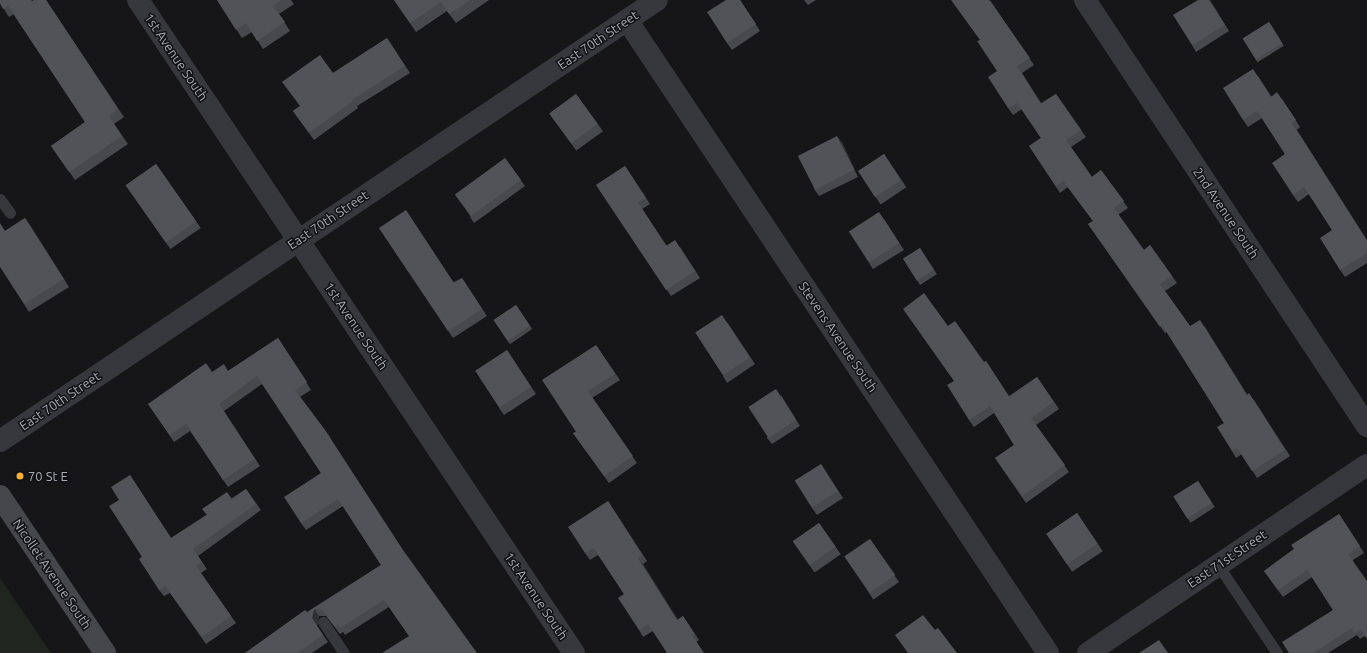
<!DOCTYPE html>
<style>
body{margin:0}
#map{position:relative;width:1367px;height:653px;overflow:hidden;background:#161618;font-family:Ubuntu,sans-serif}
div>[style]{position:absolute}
.green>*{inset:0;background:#1e261f}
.service>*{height:11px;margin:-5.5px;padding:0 5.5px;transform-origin:5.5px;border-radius:5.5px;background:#37383d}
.minor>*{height:22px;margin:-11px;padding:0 11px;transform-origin:11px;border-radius:11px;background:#37383d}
.tertiary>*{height:22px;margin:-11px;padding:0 11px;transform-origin:11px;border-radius:11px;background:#37383d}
.secondary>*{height:22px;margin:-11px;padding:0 11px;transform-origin:11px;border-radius:11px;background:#45474d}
.wall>*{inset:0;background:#47494d;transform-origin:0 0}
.shaded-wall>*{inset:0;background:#2f3033}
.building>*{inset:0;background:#525359;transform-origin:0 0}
.dots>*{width:11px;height:11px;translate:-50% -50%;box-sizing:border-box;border:2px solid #111113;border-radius:50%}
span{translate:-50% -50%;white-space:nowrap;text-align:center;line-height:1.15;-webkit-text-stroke:3px #111113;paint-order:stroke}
.street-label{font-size:13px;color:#a8adb8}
.poi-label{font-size:13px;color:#a8adb8}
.left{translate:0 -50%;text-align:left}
</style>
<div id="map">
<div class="green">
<div style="clip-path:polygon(0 578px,51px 653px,0 653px)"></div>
</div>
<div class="service">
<div style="left:0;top:199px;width:17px;rotate:54deg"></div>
<div style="left:1218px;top:565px;width:106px;rotate:56.2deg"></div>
<div style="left:323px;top:622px;width:37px;rotate:56deg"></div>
</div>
<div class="minor">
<div style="left:138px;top:0;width:785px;rotate:56.27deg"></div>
<div style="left:1085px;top:0;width:511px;rotate:56.5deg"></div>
<div style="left:627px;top:20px;width:760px;rotate:56.37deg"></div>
<div style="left:1088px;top:653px;width:336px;rotate:-34deg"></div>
</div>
<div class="tertiary">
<div style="left:0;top:441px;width:791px;rotate:-33.87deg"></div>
</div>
<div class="secondary">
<div style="left:0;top:496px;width:189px;rotate:56.2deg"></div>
</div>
<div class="wall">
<div style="clip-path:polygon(0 0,31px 0,32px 1px,46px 0,124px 117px,114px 124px,128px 144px,75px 180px,51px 146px,85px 122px,14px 14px,9px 17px,0 3px)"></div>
<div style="clip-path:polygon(217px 0,291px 0,294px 4px,279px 14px,290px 31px,263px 49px,252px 32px,242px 38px)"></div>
<div style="clip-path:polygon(394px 0,489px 0,456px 23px,447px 11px,416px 32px)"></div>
<div style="clip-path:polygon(726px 0,740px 0,760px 31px,732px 50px,727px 43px)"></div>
<div style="clip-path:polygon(804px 0,816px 0,808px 5px)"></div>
<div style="clip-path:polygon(990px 0,1034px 65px,1022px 73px,1041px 103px,1056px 94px,1086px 137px,1071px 147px,1092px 177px,1101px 170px,1128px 208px,1118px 215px,1144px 250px,1150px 245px,1177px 283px,1165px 291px,1190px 326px,1205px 327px,1247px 395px,1254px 400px,1290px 456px,1257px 478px,1242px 454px,1236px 458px,1232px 451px,1224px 423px,1167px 332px,1165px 333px,1088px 224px,1093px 221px,1068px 187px,1060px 193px,1029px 146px,1041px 138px,1022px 109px,1013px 115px,1008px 108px,997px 71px,980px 40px)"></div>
<div style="clip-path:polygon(1198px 0,1210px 0,1229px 31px,1196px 52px,1192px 45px)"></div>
<div style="left:1269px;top:22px;width:28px;height:31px;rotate:58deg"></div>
<div style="clip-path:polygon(387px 38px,410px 73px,357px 106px,358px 108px,314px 140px,293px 111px,300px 106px,333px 73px)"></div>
<div style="clip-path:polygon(1258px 76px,1271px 96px,1282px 99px,1300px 127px,1297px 130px,1367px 240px,1367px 263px,1345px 277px,1340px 270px,1332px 230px,1309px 194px,1298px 202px,1293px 195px,1285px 154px,1262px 118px,1248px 127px,1243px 120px)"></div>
<div style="left:576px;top:94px;width:46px;height:33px;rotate:54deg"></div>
<div style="clip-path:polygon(842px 142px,858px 177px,819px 196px,814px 189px)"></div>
<div style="left:884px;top:154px;width:40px;height:31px;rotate:56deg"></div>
<div style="clip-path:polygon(505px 158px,525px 186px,474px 223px,470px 217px)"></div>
<div style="left:156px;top:164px;width:78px;height:37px;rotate:55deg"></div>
<div style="clip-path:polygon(625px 166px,650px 204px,642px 209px,667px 246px,680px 247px,700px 278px,671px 296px,596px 185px)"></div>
<div style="clip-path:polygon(25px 218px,69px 287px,29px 312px,24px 304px,5px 231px)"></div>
<div style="clip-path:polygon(884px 219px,904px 250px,873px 269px,869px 263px)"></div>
<div style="clip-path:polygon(379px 228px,454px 282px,462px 278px,487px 316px,453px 338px)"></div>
<div style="left:920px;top:248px;width:31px;height:20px;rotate:57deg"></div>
<div style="left:516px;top:305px;width:29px;height:27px;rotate:56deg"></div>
<div style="clip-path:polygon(727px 322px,755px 364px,727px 383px,723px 376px)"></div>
<div style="clip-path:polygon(948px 326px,984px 362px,986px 361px,1009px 396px,1037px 377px,1059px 409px,1036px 425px,1069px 472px,1026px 503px,995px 458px,1014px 445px,994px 413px,974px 427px,969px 420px)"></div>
<div style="clip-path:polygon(278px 338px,311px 390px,300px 397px,330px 437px,409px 636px,389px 607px,345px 635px,343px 632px,340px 634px,326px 616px,319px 616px,317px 626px,328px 642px,312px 653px,245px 653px,381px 565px,343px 506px,306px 530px,301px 523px,321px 473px,262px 384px,224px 411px,260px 466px,228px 487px,190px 431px,174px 442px,148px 404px,212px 372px,228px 371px)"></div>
<div style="clip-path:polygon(596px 345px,620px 380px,592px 398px,637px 463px,609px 483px,573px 433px,576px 432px)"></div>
<div style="clip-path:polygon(507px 350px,536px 394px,504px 415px,499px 408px)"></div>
<div style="clip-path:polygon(781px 395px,800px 426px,772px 444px,767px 438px)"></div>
<div style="clip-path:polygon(821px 464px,843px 498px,817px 515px,812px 508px)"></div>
<div style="clip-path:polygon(130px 475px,171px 538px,246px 489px,261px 510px,198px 556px,207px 569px,201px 573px,236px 623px,206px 644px,170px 593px,164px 596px,159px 590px,119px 500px)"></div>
<div style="left:1198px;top:481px;width:31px;height:29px;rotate:57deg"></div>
<div style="clip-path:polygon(608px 501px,647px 561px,643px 564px,678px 620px,683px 616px,699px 640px,696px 642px,653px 631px,643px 637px,639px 630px,624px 594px,598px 555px,590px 560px,585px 553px)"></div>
<div style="left:1077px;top:513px;width:46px;height:37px;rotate:56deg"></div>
<div style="clip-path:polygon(1339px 514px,1364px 553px,1353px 560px,1365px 636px,1360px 639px,1357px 635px,1328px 653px,1289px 653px,1333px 610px,1312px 577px,1283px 597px,1264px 571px,1294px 549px)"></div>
<div style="left:819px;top:523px;width:38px;height:32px;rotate:55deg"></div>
<div style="left:870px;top:539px;width:52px;height:31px;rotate:56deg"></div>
</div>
<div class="shaded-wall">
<div style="clip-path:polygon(1209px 0,1210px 0,1229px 31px,1225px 25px)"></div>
<div style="clip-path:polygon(1292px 123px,1297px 130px,1367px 241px)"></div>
<div style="clip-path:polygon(837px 136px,842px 142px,858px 177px,854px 170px)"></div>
<div style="clip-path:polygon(25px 218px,31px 226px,69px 287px,64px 279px)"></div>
<div style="clip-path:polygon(1200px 320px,1205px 327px,1252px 402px,1247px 395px)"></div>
<div style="clip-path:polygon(638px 558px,643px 564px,682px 626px,677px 620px)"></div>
<div style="clip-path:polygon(314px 609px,319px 616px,317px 626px,328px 642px,312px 618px)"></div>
</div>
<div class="building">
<div style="clip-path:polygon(0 0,31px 0,32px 1px,34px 0,46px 0,118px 109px,109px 116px,122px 136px,69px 172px,51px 146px,85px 122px,8px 6px,3px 9px,0 3px)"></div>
<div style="clip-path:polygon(217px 0,281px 0,273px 6px,285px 22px,257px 41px,246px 23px,236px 30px)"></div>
<div style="clip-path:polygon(394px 0,470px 0,449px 14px,441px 2px,410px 23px)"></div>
<div style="clip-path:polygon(726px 0,740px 0,756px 24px,727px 43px,707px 12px)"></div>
<div style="clip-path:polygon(951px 0,989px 0,1030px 58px,1017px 66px,1041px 104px,1056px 94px,1081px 130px,1066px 140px,1092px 177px,1101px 170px,1124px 201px,1114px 208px,1144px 250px,1150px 245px,1172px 276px,1160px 284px,1190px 326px,1200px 320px,1247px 395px,1249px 393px,1285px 450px,1252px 471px,1237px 448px,1232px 451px,1217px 427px,1224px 423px,1162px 325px,1160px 327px,1088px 224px,1093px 221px,1063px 181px,1056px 186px,1029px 146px,1041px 138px,1017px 103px,1008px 108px,988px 77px,997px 71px,977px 41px,980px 40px)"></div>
<div style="clip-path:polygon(1198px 0,1209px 0,1225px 25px,1192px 45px,1173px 15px)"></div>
<div style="left:1269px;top:22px;width:25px;height:31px;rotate:58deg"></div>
<div style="clip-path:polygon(387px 38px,405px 66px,352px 100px,353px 101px,309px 133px,293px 111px,300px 106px,282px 82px,320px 55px,333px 73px)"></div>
<div style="clip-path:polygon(1253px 69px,1271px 97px,1277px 92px,1296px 120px,1292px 123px,1367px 241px,1367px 253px,1340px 270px,1320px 238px,1332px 230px,1304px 187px,1293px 195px,1272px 163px,1285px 154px,1257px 111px,1243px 120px,1223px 88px)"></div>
<div style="left:576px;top:94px;width:37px;height:33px;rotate:54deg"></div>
<div style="left:837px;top:136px;width:38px;height:44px;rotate:63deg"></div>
<div style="left:884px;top:154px;width:31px;height:31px;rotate:57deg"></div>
<div style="left:505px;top:158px;width:27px;height:62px;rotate:54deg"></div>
<div style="left:156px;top:164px;width:70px;height:37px;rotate:55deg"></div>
<div style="clip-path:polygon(625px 166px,646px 198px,638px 202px,666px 246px,675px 240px,695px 271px,666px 290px,596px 185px)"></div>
<div style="clip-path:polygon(406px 210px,454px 283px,462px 278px,482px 309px,448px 331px,379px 228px)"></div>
<div style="left:879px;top:212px;width:37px;height:36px;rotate:57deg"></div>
<div style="clip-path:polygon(25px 218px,64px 279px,24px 304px,0 267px,0 223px,5px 231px)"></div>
<div style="left:920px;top:248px;width:26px;height:20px;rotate:58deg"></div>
<div style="clip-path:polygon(924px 293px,948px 326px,955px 321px,984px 362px,986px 361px,1009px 397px,1037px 377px,1054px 402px,1031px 418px,1065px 465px,1022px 496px,995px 458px,1014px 445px,990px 406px,969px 420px,947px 385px,954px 381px,903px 309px)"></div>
<div style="left:516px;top:305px;width:25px;height:27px;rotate:56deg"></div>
<div style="left:722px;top:315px;width:51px;height:32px;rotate:57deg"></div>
<div style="clip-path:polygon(278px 338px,307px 382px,295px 390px,325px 430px,403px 550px,477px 653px,382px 653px,409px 636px,384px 600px,340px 628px,338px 624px,335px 627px,321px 609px,314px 609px,312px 618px,323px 635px,297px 653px,245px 653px,305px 610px,307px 612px,381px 565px,338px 499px,301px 523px,284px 497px,321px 473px,257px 376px,219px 404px,255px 459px,223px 480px,186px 424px,170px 435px,148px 404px,206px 363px,212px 372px,224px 364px,228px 371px)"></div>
<div style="clip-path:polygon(596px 345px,615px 374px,588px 391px,633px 456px,604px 476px,573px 433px,576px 432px,542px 380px)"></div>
<div style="left:507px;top:350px;width:44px;height:38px;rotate:57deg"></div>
<div style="left:776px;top:389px;width:37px;height:33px;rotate:57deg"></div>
<div style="left:821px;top:464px;width:32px;height:31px;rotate:58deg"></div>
<div style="clip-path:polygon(130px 475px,171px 538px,207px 515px,202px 509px,227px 492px,232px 499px,246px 489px,256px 504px,193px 549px,202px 562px,196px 566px,231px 616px,202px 637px,165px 586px,159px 590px,139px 559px,142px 557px,109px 506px,119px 500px,111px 487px)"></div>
<div style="left:1198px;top:481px;width:26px;height:29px;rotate:58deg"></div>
<div style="clip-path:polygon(608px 501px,642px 555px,638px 558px,677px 620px,683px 616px,694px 633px,692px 635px,704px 653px,667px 653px,648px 624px,639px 630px,618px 598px,624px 594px,594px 548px,585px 553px,568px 527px)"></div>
<div style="left:1077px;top:513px;width:37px;height:37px;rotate:56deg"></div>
<div style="clip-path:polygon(1339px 514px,1360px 546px,1348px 554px,1367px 581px,1367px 639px,1360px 629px,1355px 633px,1352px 628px,1313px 653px,1289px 653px,1282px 642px,1333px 610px,1307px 570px,1278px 590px,1264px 571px,1294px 549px,1291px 545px)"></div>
<div style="left:819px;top:523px;width:29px;height:32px;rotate:55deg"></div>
<div style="left:870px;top:539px;width:44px;height:31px;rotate:55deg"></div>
<div style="clip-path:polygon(923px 615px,935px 630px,938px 628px,957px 653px,908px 653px,895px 635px)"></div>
<div style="clip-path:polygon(1159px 640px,1168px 653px,1139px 653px)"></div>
</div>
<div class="dots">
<div style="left:20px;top:476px;background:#f2b134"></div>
</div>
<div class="street-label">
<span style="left:598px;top:40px;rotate:-34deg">East 70th Street</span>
<span style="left:176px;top:57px;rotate:56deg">1st Avenue South</span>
<span style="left:1226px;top:213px;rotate:56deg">2nd Avenue South</span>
<span style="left:328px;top:220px;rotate:-34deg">East 70th Street</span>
<span style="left:356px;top:326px;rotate:56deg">1st Avenue South</span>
<span style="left:838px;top:337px;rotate:56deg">Stevens Avenue South</span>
<span style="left:60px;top:401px;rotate:-34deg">East 70th Street</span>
<span style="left:1227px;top:559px;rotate:-34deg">East 71st Street</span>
<span style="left:52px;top:574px;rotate:56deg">Nicollet Avenue South</span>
<span style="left:536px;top:596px;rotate:56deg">1st Avenue South</span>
</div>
<div class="poi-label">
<span class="left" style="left:28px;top:476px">70 St E</span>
</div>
</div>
